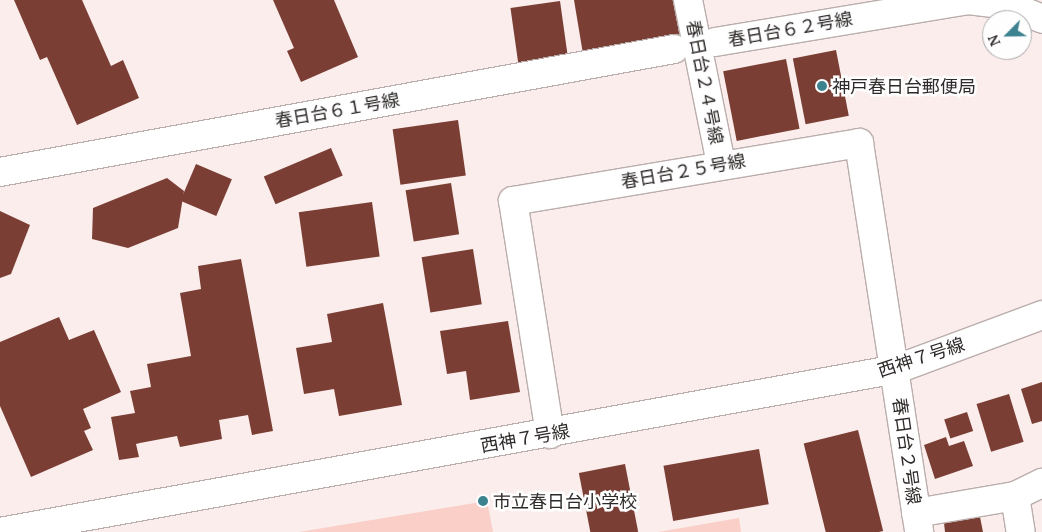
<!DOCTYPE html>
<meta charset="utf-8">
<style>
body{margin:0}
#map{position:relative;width:1042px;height:532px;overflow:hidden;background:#faedeb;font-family:"PT Serif","Noto Sans JP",serif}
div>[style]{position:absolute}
.green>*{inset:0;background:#facfc7}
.building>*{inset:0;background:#7b3e34;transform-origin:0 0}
.roads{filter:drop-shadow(1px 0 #baaeac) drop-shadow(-1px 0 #baaeac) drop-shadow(0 1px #baaeac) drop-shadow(0 -1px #baaeac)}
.minor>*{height:28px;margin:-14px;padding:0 14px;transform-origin:14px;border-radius:14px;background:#fff}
.dots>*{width:14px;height:14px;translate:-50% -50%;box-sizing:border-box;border:2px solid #fefefe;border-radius:50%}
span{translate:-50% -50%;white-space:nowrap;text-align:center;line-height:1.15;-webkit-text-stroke:5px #fefefe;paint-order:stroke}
.street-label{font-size:18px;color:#2e2a29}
.poi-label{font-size:18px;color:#2e2a29}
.left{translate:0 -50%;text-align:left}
.north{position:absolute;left:982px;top:10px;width:50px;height:50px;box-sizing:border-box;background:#fefefe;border:1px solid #aba9a9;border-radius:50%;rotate:247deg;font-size:14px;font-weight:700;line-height:20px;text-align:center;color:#2e2a29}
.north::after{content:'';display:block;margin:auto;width:18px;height:22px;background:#3d828f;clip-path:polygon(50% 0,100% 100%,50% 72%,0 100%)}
</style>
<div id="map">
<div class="green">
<div style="clip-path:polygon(487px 501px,493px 532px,299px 532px)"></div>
<div style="clip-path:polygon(739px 518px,741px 532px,658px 532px)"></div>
</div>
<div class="building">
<div style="clip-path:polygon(14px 0,82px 0,111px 66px,123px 60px,139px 98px,77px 125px,47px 57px,40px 60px)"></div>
<div style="clip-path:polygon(273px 0,334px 0,358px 57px,301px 82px,287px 51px,294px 48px)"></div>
<div style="clip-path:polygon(574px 0,673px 0,680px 38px,583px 54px)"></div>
<div style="left:560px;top:1px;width:55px;height:50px;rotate:82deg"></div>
<div style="left:836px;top:50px;width:67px;height:44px;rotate:79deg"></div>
<div style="left:786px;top:59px;width:71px;height:64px;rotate:79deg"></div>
<div style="left:458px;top:120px;width:56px;height:66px;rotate:82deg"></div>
<div style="left:331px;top:148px;width:30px;height:73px;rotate:67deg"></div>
<div style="left:196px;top:164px;width:39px;height:40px;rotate:23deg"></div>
<div style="clip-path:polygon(167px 178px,184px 191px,178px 228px,128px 248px,92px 239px,93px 208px)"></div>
<div style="left:451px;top:183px;width:52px;height:46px;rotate:81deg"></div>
<div style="left:372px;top:202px;width:55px;height:74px;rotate:82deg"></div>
<div style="clip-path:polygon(0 211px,30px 225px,11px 274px,0 278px)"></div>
<div style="left:473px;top:249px;width:56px;height:52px;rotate:81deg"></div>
<div style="clip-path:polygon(241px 259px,273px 431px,252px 435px,248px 415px,219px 420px,222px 439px,180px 447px,177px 436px,140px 443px,136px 444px,139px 457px,119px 460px,111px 417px,135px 413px,130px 391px,151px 387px,147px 364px,191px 356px,180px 293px,201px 289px,198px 266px)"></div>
<div style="clip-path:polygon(383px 303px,402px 405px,339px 416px,334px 389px,304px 394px,296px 348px,332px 342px,327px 314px)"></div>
<div style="clip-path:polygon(59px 317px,69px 340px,94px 330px,121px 392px,83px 409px,91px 428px,84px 431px,93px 450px,31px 477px,0 406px,0 342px)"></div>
<div style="clip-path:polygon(508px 321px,520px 392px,470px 400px,466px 371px,447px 374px,440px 331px)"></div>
<div style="clip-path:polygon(1042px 382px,1042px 421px,1032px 424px,1021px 389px)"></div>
<div style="left:1009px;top:394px;width:50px;height:34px;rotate:73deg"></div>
<div style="left:967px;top:412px;width:20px;height:24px;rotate:72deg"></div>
<div style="left:858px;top:430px;width:104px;height:56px;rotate:76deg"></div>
<div style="clip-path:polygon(946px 437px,949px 446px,964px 441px,973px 466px,935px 479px,924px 445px)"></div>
<div style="left:759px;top:449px;width:56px;height:97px;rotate:80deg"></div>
<div style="left:625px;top:464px;width:69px;height:47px;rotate:79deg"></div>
<div style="clip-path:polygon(980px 517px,983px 532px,945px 532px,944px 523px)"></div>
</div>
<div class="roads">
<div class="minor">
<div style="left:688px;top:0;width:167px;rotate:78.6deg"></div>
<div style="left:715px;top:42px;width:256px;rotate:-9.4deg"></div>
<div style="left:968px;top:0;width:40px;rotate:7.1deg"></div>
<div style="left:1008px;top:5px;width:37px;rotate:22deg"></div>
<div style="left:0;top:172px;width:685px;rotate:-10.34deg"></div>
<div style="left:550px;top:434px;width:236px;rotate:-99deg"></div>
<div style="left:513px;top:201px;width:351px;rotate:-9.5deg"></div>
<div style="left:859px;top:143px;width:394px;rotate:81.2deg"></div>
<div style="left:1015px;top:496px;width:36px;rotate:81deg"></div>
<div style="left:916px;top:513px;width:100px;rotate:-9.7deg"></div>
<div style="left:1015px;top:496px;width:30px;rotate:-26deg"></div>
<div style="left:0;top:532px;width:912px;rotate:-10.3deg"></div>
<div style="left:897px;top:369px;width:155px;rotate:-20.4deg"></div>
</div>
</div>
<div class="dots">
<div style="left:822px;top:86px;background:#3d828f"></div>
<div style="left:483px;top:501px;background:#3d828f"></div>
</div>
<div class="street-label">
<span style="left:790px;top:29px;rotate:-10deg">春日台６２号線</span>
<span style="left:705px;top:82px;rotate:79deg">春日台２４号線</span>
<span style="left:337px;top:110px;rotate:-10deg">春日台６１号線</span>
<span style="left:683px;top:171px;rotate:-10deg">春日台２５号線</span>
<span style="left:921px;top:357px;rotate:-18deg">西神７号線</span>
<span style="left:525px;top:438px;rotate:-10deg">西神７号線</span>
<span style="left:907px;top:451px;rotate:82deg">春日台２号線</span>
</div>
<div class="poi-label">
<span class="left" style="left:832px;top:86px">神戸春日台郵便局</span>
<span class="left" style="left:493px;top:501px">市立春日台小学校</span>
</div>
<div class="north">N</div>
</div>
